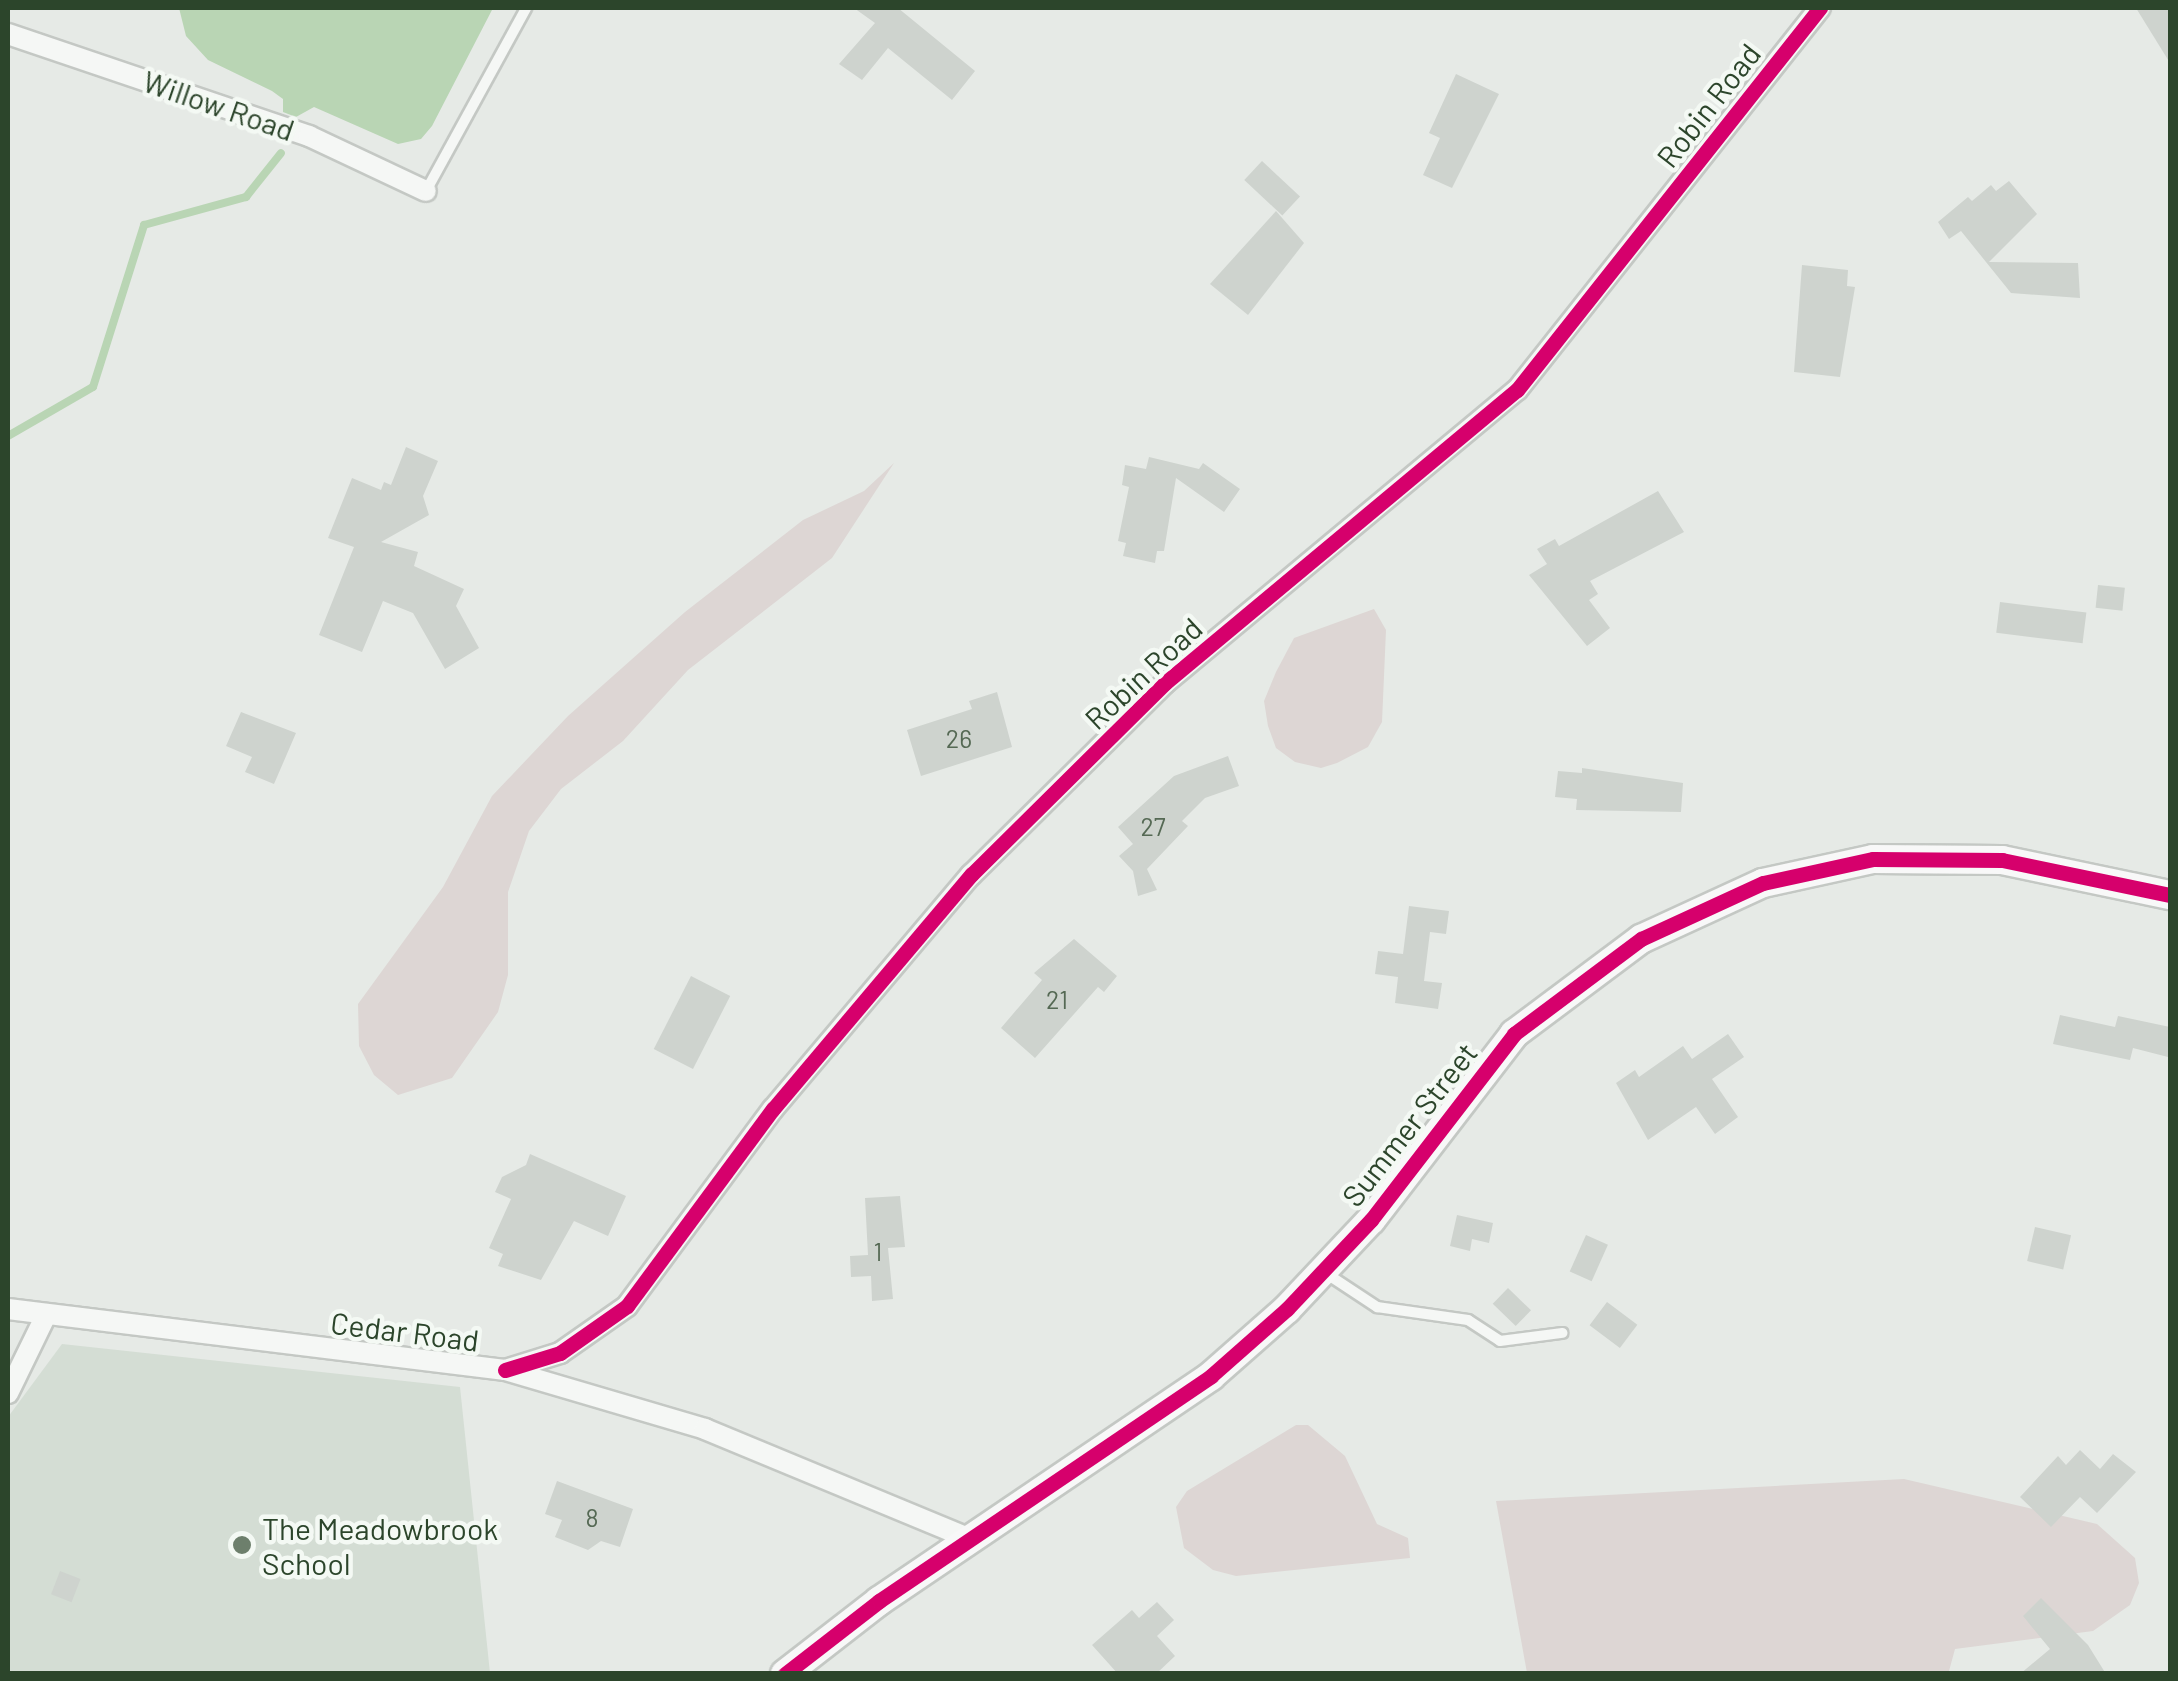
<!DOCTYPE html>
<style>
body{margin:0}
#map{position:relative;width:2178px;height:1681px;overflow:hidden;background:#e6eae6;font-family:Barlow,sans-serif}
div>[style]{position:absolute}
.built>*{inset:0;background:#d4ddd4}
.green>*{inset:0;background:#ddd6d4}
.water>*{inset:0;background:#b9d5b4}
.stream>*{height:8px;margin:-4px;padding:0 4px;transform-origin:4px;border-radius:4px;background:#b9d5b4}
.building>*{inset:0;background:#ced3ce;transform-origin:0 0}
.roads{filter:drop-shadow(2px 0 #c4c8c4) drop-shadow(-2px 0 #c4c8c4) drop-shadow(0 2px #c4c8c4) drop-shadow(0 -2px #c4c8c4)}
.lane>*{height:10px;margin:-5px;padding:0 5px;transform-origin:5px;border-radius:5px;background:#f5f7f5}
.street>*{height:20px;margin:-10px;padding:0 10px;transform-origin:10px;border-radius:10px;background:#f5f7f5}
.secondary>*{height:28px;margin:-14px;padding:0 14px;transform-origin:14px;border-radius:14px;background:#f8f8f8}
.cycleway>*{height:15px;margin:-7.5px;padding:0 7.5px;transform-origin:7.5px;border-radius:7.5px;background:#d6006c}
.dots>*{width:28px;height:28px;translate:-50% -50%;box-sizing:border-box;border:5px solid #f4f9f4;border-radius:50%}
span{translate:-50% -50%;white-space:nowrap;text-align:center;line-height:1.15;-webkit-text-stroke:9px #f4f9f4;paint-order:stroke}
.number-label{font-size:25px;color:#556954}
.number-label span{-webkit-text-stroke-width:0}
.street-label{font-size:30px;color:#2c452b}
.poi-label{font-size:30px;color:#2c452b}
.left{translate:0 -50%;text-align:left}
.frame{position:absolute;inset:0;border:10px solid #2c452b;pointer-events:none}
</style>
<div id="map">
<div class="built">
<div style="clip-path:polygon(62px 1344px,460px 1387px,490px 1673px,8px 1673px,8px 1417px)"></div>
</div>
<div class="green">
<div style="clip-path:polygon(894px 463px,832px 558px,688px 670px,623px 741px,561px 789px,529px 831px,508px 892px,508px 975px,498px 1012px,452px 1078px,398px 1095px,374px 1075px,359px 1046px,358px 1004px,443px 887px,492px 796px,568px 716px,685px 612px,803px 520px,864px 491px)"></div>
<div style="clip-path:polygon(1374px 609px,1386px 630px,1382px 722px,1368px 747px,1337px 763px,1321px 768px,1295px 762px,1276px 748px,1268px 726px,1264px 701px,1276px 672px,1294px 638px)"></div>
<div style="clip-path:polygon(1296px 1425px,1308px 1425px,1345px 1456px,1377px 1524px,1408px 1538px,1410px 1558px,1236px 1576px,1213px 1570px,1184px 1548px,1176px 1507px,1187px 1491px)"></div>
<div style="clip-path:polygon(1904px 1479px,2097px 1524px,2135px 1558px,2139px 1583px,2130px 1605px,2093px 1631px,1955px 1649px,1949px 1671px,1956px 1673px,1527px 1673px,1496px 1501px)"></div>
</div>
<div class="water">
<div style="clip-path:polygon(179px 8px,493px 8px,432px 126px,421px 139px,398px 144px,314px 107px,296px 117px,283px 112px,283px 99px,272px 91px,208px 60px,186px 36px)"></div>
</div>
<div class="stream">
<div style="left:8px;top:436px;width:98px;rotate:-30deg"></div>
<div style="left:93px;top:387px;width:170px;rotate:-72.5deg"></div>
<div style="left:144px;top:225px;width:106px;rotate:-15.4deg"></div>
<div style="left:246px;top:197px;width:56px;rotate:-51.5deg"></div>
</div>
<div class="building">
<div style="clip-path:polygon(854px 8px,898px 8px,975px 71px,952px 100px,888px 48px,862px 80px,839px 64px,875px 23px)"></div>
<div style="clip-path:polygon(2136px 8px,2170px 8px,2170px 63px)"></div>
<div style="clip-path:polygon(1456px 74px,1499px 94px,1452px 188px,1423px 175px,1440px 138px,1429px 133px)"></div>
<div style="left:1262px;top:161px;width:52px;height:26px;rotate:43deg"></div>
<div style="clip-path:polygon(2009px 181px,2037px 214px,1989px 262px,2078px 263px,2080px 298px,2011px 293px,1961px 231px,1949px 239px,1938px 222px,1968px 197px,1972px 201px,1991px 185px,1996px 191px)"></div>
<div style="clip-path:polygon(1276px 211px,1304px 243px,1248px 315px,1210px 284px)"></div>
<div style="clip-path:polygon(1802px 265px,1848px 270px,1847px 286px,1855px 287px,1840px 377px,1794px 372px)"></div>
<div style="clip-path:polygon(406px 447px,438px 461px,423px 496px,429px 515px,381px 542px,418px 552px,414px 566px,464px 589px,456px 606px,479px 648px,445px 669px,413px 613px,383px 601px,362px 652px,319px 635px,354px 547px,328px 538px,352px 478px,381px 490px,384px 482px,391px 485px)"></div>
<div style="clip-path:polygon(1149px 457px,1199px 469px,1203px 463px,1240px 489px,1224px 512px,1176px 478px,1164px 551px,1157px 551px,1155px 563px,1123px 556px,1126px 543px,1118px 541px,1129px 487px,1122px 485px,1125px 465px,1146px 469px)"></div>
<div style="clip-path:polygon(1658px 491px,1684px 532px,1590px 581px,1598px 594px,1589px 600px,1610px 628px,1587px 646px,1529px 575px,1547px 564px,1537px 549px,1555px 539px,1559px 546px)"></div>
<div style="left:2098px;top:585px;width:27px;height:23px;rotate:6deg"></div>
<div style="left:2000px;top:602px;width:87px;height:31px;rotate:7deg"></div>
<div style="clip-path:polygon(997px 692px,1012px 747px,921px 776px,907px 730px,972px 709px,969px 701px)"></div>
<div style="clip-path:polygon(241px 712px,296px 733px,274px 784px,245px 772px,252px 757px,226px 746px)"></div>
<div style="clip-path:polygon(1228px 756px,1239px 786px,1205px 798px,1182px 821px,1188px 826px,1147px 869px,1157px 890px,1138px 896px,1133px 871px,1119px 856px,1133px 844px,1118px 827px,1174px 776px)"></div>
<div style="clip-path:polygon(1582px 768px,1683px 783px,1681px 812px,1576px 810px,1577px 799px,1555px 797px,1558px 771px,1582px 773px)"></div>
<div style="clip-path:polygon(1409px 906px,1449px 911px,1446px 934px,1430px 932px,1424px 981px,1442px 983px,1438px 1009px,1395px 1003px,1398px 977px,1375px 974px,1378px 951px,1403px 954px)"></div>
<div style="clip-path:polygon(1074px 939px,1117px 976px,1104px 992px,1098px 987px,1035px 1058px,1001px 1028px,1042px 980px,1034px 973px)"></div>
<div style="left:691px;top:976px;width:44px;height:82px;rotate:27deg"></div>
<div style="clip-path:polygon(2060px 1015px,2115px 1027px,2118px 1016px,2170px 1027px,2168px 1057px,2133px 1048px,2130px 1060px,2053px 1044px)"></div>
<div style="clip-path:polygon(1728px 1034px,1744px 1057px,1712px 1079px,1738px 1117px,1715px 1134px,1696px 1107px,1648px 1140px,1616px 1083px,1635px 1070px,1639px 1077px,1683px 1046px,1692px 1059px)"></div>
<div style="clip-path:polygon(530px 1154px,626px 1196px,608px 1236px,574px 1221px,541px 1280px,498px 1266px,503px 1254px,489px 1248px,511px 1199px,495px 1192px,502px 1177px,526px 1165px)"></div>
<div style="clip-path:polygon(900px 1196px,905px 1247px,888px 1248px,893px 1299px,872px 1301px,871px 1276px,851px 1277px,850px 1256px,868px 1255px,865px 1198px)"></div>
<div style="clip-path:polygon(1457px 1215px,1493px 1223px,1489px 1243px,1472px 1239px,1470px 1251px,1450px 1246px)"></div>
<div style="left:2035px;top:1227px;width:37px;height:35px;rotate:13deg"></div>
<div style="left:1586px;top:1235px;width:24px;height:40px;rotate:24deg"></div>
<div style="left:1508px;top:1288px;width:32px;height:22px;rotate:44deg"></div>
<div style="left:1607px;top:1302px;width:38px;height:29px;rotate:37deg"></div>
<div style="clip-path:polygon(2080px 1450px,2100px 1469px,2113px 1454px,2136px 1472px,2097px 1513px,2080px 1497px,2051px 1527px,2020px 1497px,2058px 1456px,2066px 1465px)"></div>
<div style="clip-path:polygon(557px 1481px,633px 1509px,620px 1547px,601px 1541px,588px 1550px,555px 1537px,562px 1520px,545px 1514px)"></div>
<div style="left:60px;top:1571px;width:22px;height:25px;rotate:21deg"></div>
<div style="clip-path:polygon(2041px 1598px,2088px 1645px,2106px 1674px,2020px 1674px,2050px 1649px,2023px 1616px)"></div>
<div style="clip-path:polygon(1157px 1602px,1174px 1620px,1157px 1636px,1175px 1656px,1156px 1674px,1118px 1674px,1092px 1645px,1132px 1610px,1139px 1618px)"></div>
</div>
<div class="roads">
<div class="lane">
<div style="left:426px;top:191px;width:209px;rotate:-61.3deg"></div>
<div style="left:1324px;top:1272px;width:64px;rotate:33.4deg"></div>
<div style="left:1377px;top:1307px;width:92px;rotate:8.1deg"></div>
<div style="left:1468px;top:1320px;width:38px;rotate:33deg"></div>
<div style="left:1500px;top:1341px;width:63px;rotate:-7.4deg"></div>
</div>
<div class="street">
<div style="left:8px;top:34px;width:318px;rotate:18.7deg"></div>
<div style="left:309px;top:136px;width:129px;rotate:25.2deg"></div>
<div style="left:8px;top:1309px;width:501px;rotate:7deg"></div>
<div style="left:505px;top:1370px;width:209px;rotate:16.4deg"></div>
<div style="left:705px;top:1429px;width:287px;rotate:22.5deg"></div>
<div style="left:505px;top:1370px;width:58px;rotate:-17.2deg"></div>
<div style="left:560px;top:1353px;width:82px;rotate:-35deg"></div>
<div style="left:627px;top:1306px;width:245px;rotate:-53.5deg"></div>
<div style="left:773px;top:1109px;width:307px;rotate:-49.8deg"></div>
<div style="left:971px;top:875px;width:273px;rotate:-44.7deg"></div>
<div style="left:1165px;top:683px;width:458px;rotate:-39.8deg"></div>
<div style="left:1517px;top:390px;width:488px;rotate:-51.6deg"></div>
<div style="left:8px;top:1393px;width:85px;rotate:-64deg"></div>
</div>
<div class="secondary">
<div style="left:785px;top:1674px;width:119px;rotate:-37.8deg"></div>
<div style="left:879px;top:1601px;width:401px;rotate:-34.1deg"></div>
<div style="left:1211px;top:1376px;width:101px;rotate:-41.4deg"></div>
<div style="left:1287px;top:1309px;width:122px;rotate:-46.7deg"></div>
<div style="left:1371px;top:1220px;width:235px;rotate:-52.4deg"></div>
<div style="left:1514px;top:1034px;width:159px;rotate:-36.8deg"></div>
<div style="left:1641px;top:939px;width:134px;rotate:-24.7deg"></div>
<div style="left:1763px;top:883px;width:113px;rotate:-12.3deg"></div>
<div style="left:1873px;top:859px;width:129px;rotate:0.4deg"></div>
<div style="left:2002px;top:860px;width:172px;rotate:11.8deg"></div>
</div>
</div>
<div class="cycleway">
<div style="left:505px;top:1370px;width:58px;rotate:-17.2deg"></div>
<div style="left:560px;top:1353px;width:82px;rotate:-35deg"></div>
<div style="left:627px;top:1306px;width:245px;rotate:-53.5deg"></div>
<div style="left:773px;top:1109px;width:307px;rotate:-49.8deg"></div>
<div style="left:971px;top:875px;width:273px;rotate:-44.7deg"></div>
<div style="left:1165px;top:683px;width:458px;rotate:-39.8deg"></div>
<div style="left:1517px;top:390px;width:488px;rotate:-51.6deg"></div>
<div style="left:785px;top:1674px;width:119px;rotate:-37.8deg"></div>
<div style="left:879px;top:1601px;width:401px;rotate:-34.1deg"></div>
<div style="left:1211px;top:1376px;width:101px;rotate:-41.4deg"></div>
<div style="left:1287px;top:1309px;width:122px;rotate:-46.7deg"></div>
<div style="left:1371px;top:1220px;width:235px;rotate:-52.4deg"></div>
<div style="left:1514px;top:1034px;width:159px;rotate:-36.8deg"></div>
<div style="left:1641px;top:939px;width:134px;rotate:-24.7deg"></div>
<div style="left:1763px;top:883px;width:113px;rotate:-12.3deg"></div>
<div style="left:1873px;top:859px;width:129px;rotate:0.4deg"></div>
<div style="left:2002px;top:860px;width:172px;rotate:11.8deg"></div>
</div>
<div class="dots">
<div style="left:242px;top:1545px;background:#6d7f6c"></div>
</div>
<div class="number-label">
<span style="left:959px;top:738px">26</span>
<span style="left:1153px;top:826px">27</span>
<span style="left:1057px;top:999px">21</span>
<span style="left:878px;top:1251px">1</span>
<span style="left:592px;top:1517px">8</span>
</div>
<div class="street-label">
<span style="left:219px;top:105px;rotate:19deg">Willow Road</span>
<span style="left:1708px;top:105px;rotate:-52deg">Robin Road</span>
<span style="left:1143px;top:673px;rotate:-43deg">Robin Road</span>
<span style="left:1409px;top:1124px;rotate:-52deg">Summer Street</span>
<span style="left:405px;top:1331px;rotate:7deg">Cedar Road</span>
</div>
<div class="poi-label">
<span class="left" style="left:262px;top:1545px">The Meadowbrook<br>School</span>
</div>
<div class="frame"></div>
</div>
